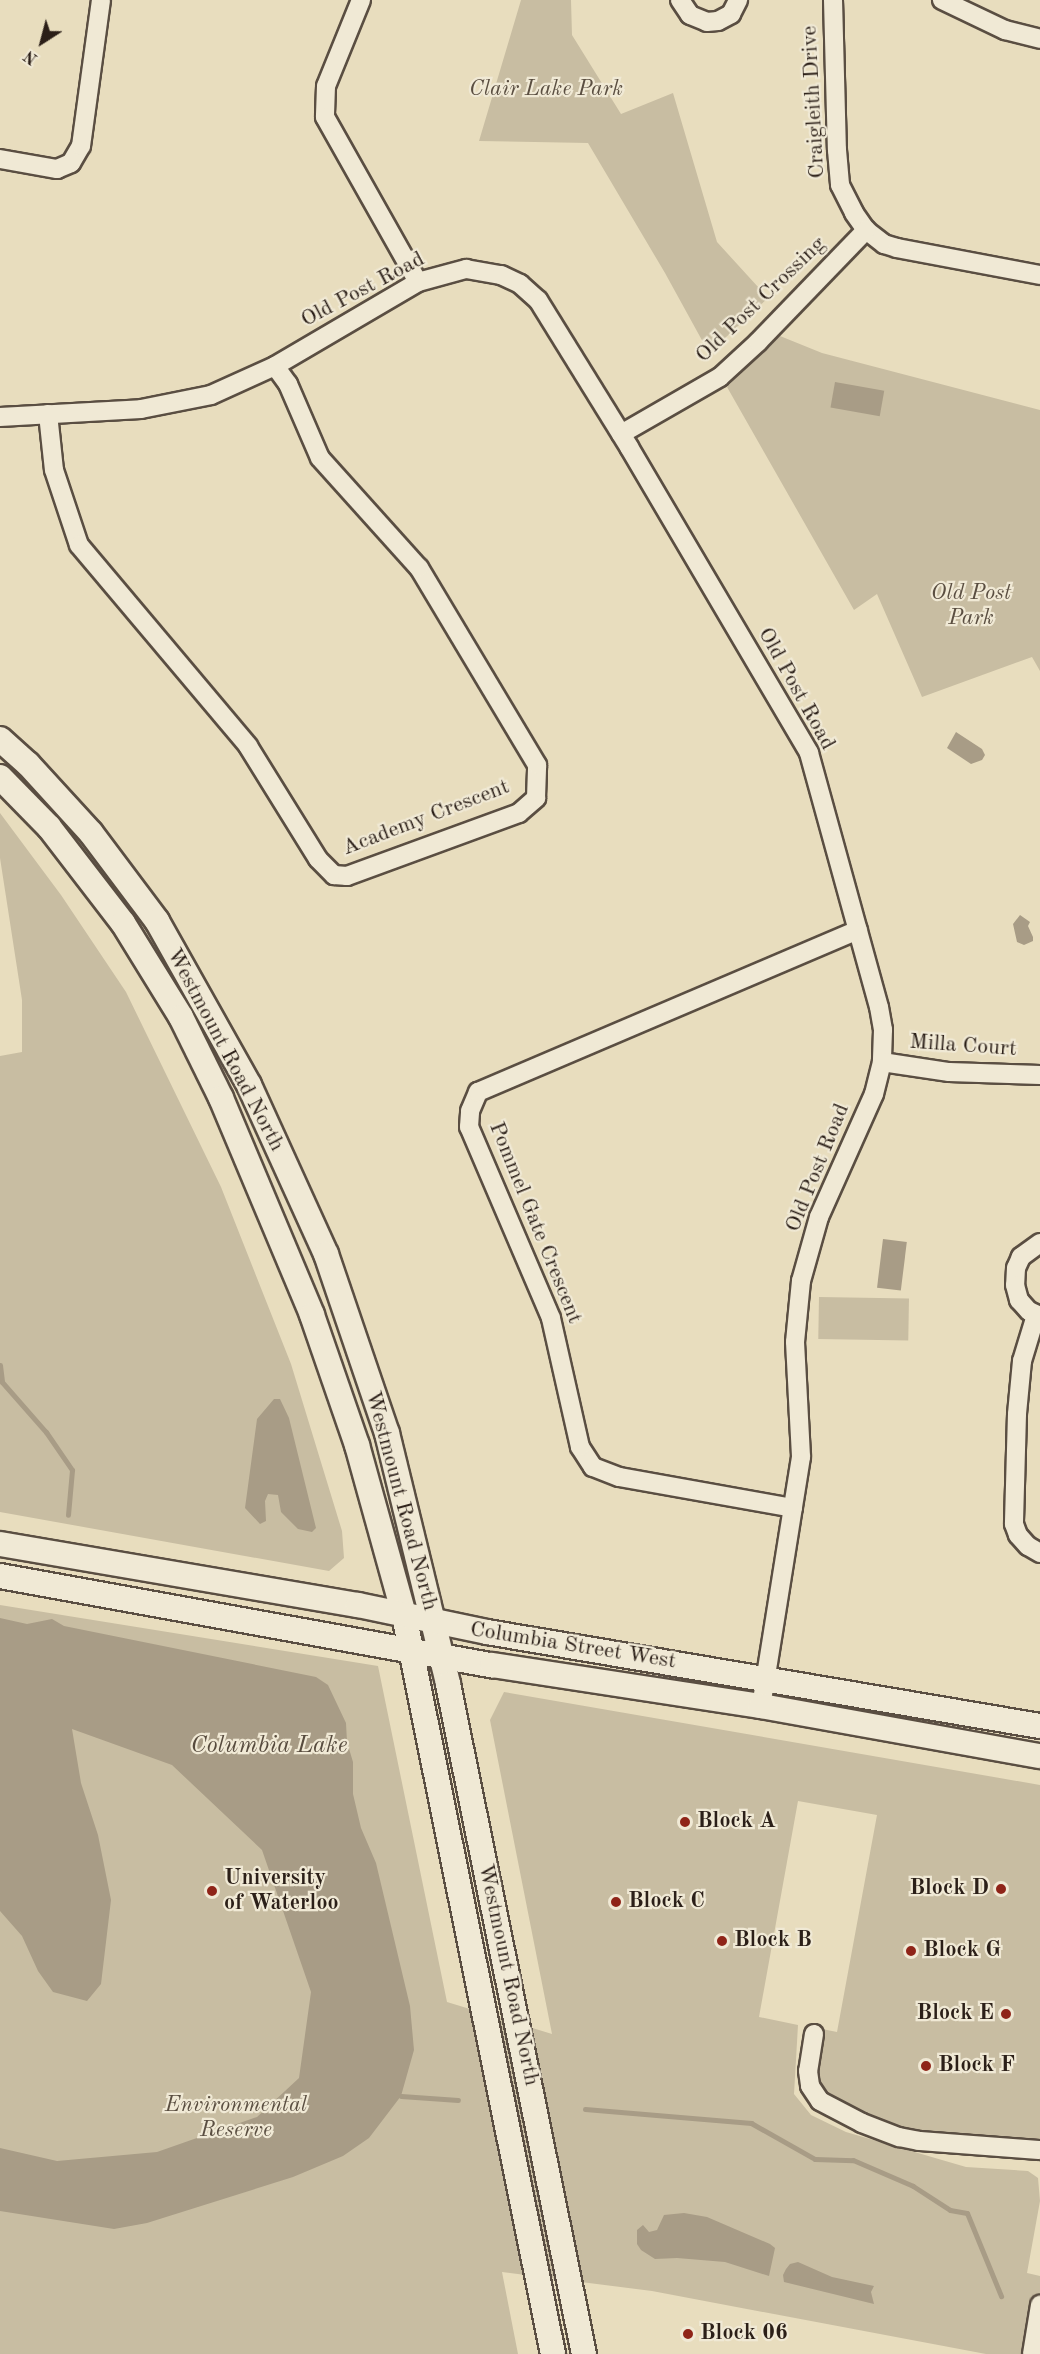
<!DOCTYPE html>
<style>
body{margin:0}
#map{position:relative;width:1040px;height:2354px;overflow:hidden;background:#e8ddbe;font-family:"Old Standard TT",serif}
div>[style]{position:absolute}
.green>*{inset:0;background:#c8bda2;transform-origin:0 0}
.water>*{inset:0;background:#a89c86;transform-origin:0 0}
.stream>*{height:5px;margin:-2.5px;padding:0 2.5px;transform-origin:2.5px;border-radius:2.5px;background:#a89c86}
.roads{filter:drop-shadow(2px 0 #5a4e42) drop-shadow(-2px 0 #5a4e42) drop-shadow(0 2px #5a4e42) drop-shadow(0 -2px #5a4e42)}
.street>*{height:18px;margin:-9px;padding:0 9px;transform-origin:9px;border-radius:9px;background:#f0e9d5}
.secondary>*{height:24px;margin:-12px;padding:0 12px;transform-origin:12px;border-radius:12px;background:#f0e9d5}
.dots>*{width:16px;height:16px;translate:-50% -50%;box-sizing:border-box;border:3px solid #f0e9d5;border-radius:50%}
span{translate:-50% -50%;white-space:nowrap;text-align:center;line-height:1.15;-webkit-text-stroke:4.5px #f0e9d5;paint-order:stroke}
.park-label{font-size:22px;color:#5a4e41;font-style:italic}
.street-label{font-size:22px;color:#2b1f18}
.poi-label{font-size:22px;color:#2b1f18;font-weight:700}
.left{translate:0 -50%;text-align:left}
.right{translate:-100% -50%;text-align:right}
.water-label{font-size:24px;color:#574b3e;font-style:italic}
.north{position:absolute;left:12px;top:12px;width:60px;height:60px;-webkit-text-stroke:4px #f0e9d5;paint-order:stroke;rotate:216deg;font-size:16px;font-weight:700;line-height:24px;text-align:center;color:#2b1f18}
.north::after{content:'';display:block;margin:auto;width:21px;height:27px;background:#2b1f18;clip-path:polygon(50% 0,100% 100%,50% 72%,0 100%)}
</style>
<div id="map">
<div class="green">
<div style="clip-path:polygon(521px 0,571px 0,572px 35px,621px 114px,673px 93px,717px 242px,768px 298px,709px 353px,665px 273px,588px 143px,479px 141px)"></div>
<div style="clip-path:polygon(780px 336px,822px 353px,1040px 410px,1040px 671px,1032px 657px,922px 697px,877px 594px,854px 610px,727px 387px)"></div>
<div style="clip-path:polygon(0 813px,61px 895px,126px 992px,221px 1187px,291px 1364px,342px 1531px,344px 1558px,329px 1571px,0 1512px,0 1056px,22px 1052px,22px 1000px,0 858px)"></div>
<div style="left:819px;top:1297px;width:90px;height:42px;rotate:1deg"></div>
<div style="clip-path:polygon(0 1605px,378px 1666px,447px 2002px,552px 2034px,490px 1720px,504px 1692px,1040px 1785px,1040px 2141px,1020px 2142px,905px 2129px,831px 2101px,820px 2089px,816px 2074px,822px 2029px,837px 2032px,877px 1815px,798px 1801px,759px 2017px,798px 2025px,794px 2094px,811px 2115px,846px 2132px,966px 2167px,1028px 2171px,1038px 2178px,1040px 2201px,1027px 2273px,1040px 2276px,1040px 2354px,986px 2354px,652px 2291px,502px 2272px,518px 2354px,0 2354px)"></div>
</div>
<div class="water">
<div style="left:835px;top:382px;width:50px;height:26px;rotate:10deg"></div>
<div style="clip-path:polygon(956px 732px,982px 749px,985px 755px,982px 760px,971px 764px,947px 748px)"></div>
<div style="clip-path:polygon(1020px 915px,1030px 922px,1028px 926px,1033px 937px,1033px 941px,1024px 945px,1017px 942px,1013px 924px)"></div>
<div style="left:883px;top:1239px;width:24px;height:49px;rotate:7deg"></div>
<div style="clip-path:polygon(274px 1399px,280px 1399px,289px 1418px,316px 1528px,312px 1532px,298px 1529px,281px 1512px,278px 1495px,268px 1494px,265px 1501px,266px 1521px,260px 1524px,245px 1508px,257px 1419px)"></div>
<div style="clip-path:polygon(0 1618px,27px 1624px,52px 1619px,64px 1626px,316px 1677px,328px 1685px,346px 1723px,347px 1742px,353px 1762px,353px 1794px,361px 1828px,376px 1863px,410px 2006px,414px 2050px,401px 2096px,369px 2138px,343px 2156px,293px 2177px,147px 2223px,114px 2229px,0 2211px,0 2148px,57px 2161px,157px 2152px,257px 2117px,299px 2078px,311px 1992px,262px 1850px,172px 1765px,72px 1729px,81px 1783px,98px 1835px,111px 1900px,101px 1984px,87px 2001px,53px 1992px,38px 1971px,22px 1936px,0 1911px)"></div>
<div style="clip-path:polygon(684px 2213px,707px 2217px,770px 2244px,775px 2248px,769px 2276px,725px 2262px,677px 2258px,655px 2259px,641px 2250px,637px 2244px,637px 2230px,643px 2225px,649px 2232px,657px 2230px,664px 2215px)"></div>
<div style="clip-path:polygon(798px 2262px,832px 2277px,874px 2286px,871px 2292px,874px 2304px,784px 2282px,783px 2275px,786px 2269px,790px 2264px)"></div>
</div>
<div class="stream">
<div style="left:0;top:1365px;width:17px;rotate:83deg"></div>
<div style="left:2px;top:1382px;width:67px;rotate:48.7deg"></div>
<div style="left:46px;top:1432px;width:46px;rotate:55.6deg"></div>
<div style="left:72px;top:1470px;width:45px;rotate:95.1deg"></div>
<div style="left:401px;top:2096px;width:57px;rotate:4deg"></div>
<div style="left:585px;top:2109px;width:167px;rotate:4.8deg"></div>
<div style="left:751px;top:2123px;width:73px;rotate:29.4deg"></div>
<div style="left:815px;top:2159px;width:38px;rotate:2deg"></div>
<div style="left:853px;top:2160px;width:65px;rotate:23.4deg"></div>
<div style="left:913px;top:2186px;width:44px;rotate:33deg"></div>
<div style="left:950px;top:2210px;width:17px;rotate:10deg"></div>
<div style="left:967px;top:2213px;width:90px;rotate:67.7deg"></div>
</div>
<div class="roads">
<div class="street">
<div style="left:361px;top:0;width:93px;rotate:112.1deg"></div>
<div style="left:326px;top:86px;width:31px;rotate:92deg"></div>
<div style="left:325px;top:117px;width:189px;rotate:60.6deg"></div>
<div style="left:680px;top:0;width:18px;rotate:56deg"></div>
<div style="left:690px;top:15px;width:18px;rotate:22deg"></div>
<div style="left:707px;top:22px;width:11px;rotate:-5deg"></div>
<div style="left:718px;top:21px;width:15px;rotate:-28deg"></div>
<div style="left:731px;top:14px;width:16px;rotate:-63deg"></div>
<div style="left:833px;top:0;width:150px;rotate:88.5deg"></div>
<div style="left:837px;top:150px;width:35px;rotate:85deg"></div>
<div style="left:840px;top:185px;width:31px;rotate:63deg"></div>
<div style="left:854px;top:213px;width:21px;rotate:55deg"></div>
<div style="left:866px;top:230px;width:23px;rotate:38deg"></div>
<div style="left:884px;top:244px;width:14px;rotate:17deg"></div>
<div style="left:897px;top:248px;width:146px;rotate:10.7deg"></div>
<div style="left:942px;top:0;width:70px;rotate:25.5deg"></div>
<div style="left:1005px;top:30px;width:36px;rotate:14deg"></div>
<div style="left:0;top:159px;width:58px;rotate:10deg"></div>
<div style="left:57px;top:169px;width:15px;rotate:-23deg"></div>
<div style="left:71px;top:163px;width:20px;rotate:-60deg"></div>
<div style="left:81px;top:146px;width:147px;rotate:-82.2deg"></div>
<div style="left:48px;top:414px;width:56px;rotate:83.9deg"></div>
<div style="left:54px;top:470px;width:79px;rotate:71.6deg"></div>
<div style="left:79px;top:545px;width:263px;rotate:49.9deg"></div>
<div style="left:248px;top:746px;width:133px;rotate:58.2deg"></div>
<div style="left:318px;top:859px;width:23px;rotate:45deg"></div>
<div style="left:334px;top:875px;width:13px;rotate:4deg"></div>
<div style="left:347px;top:876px;width:183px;rotate:-20.1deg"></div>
<div style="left:519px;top:813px;width:23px;rotate:-41deg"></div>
<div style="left:536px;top:798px;width:33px;rotate:-88deg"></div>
<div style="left:537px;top:765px;width:230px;rotate:-120.9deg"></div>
<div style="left:419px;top:568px;width:148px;rotate:-132deg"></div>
<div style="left:320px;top:458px;width:81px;rotate:-113.4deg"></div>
<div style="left:288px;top:384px;width:22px;rotate:-126deg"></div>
<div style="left:0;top:417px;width:141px;rotate:-3.2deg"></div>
<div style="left:141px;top:409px;width:71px;rotate:-11.3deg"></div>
<div style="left:211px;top:395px;width:70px;rotate:-24.4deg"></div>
<div style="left:275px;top:366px;width:166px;rotate:-30.4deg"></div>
<div style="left:418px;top:282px;width:50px;rotate:-15.2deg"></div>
<div style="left:466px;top:269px;width:36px;rotate:10deg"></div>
<div style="left:501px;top:275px;width:21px;rotate:25deg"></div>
<div style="left:520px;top:284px;width:24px;rotate:42deg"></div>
<div style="left:538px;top:300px;width:173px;rotate:58.2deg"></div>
<div style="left:629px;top:447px;width:355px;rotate:59.5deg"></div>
<div style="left:809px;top:753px;width:263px;rotate:74.6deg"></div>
<div style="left:879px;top:1007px;width:23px;rotate:80deg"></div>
<div style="left:883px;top:1030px;width:32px;rotate:92deg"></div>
<div style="left:882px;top:1062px;width:33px;rotate:104deg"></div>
<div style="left:874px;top:1094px;width:135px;rotate:114.1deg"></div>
<div style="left:819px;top:1217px;width:66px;rotate:105.7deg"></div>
<div style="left:801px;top:1281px;width:61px;rotate:95.6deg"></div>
<div style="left:795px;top:1342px;width:115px;rotate:87deg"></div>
<div style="left:801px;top:1457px;width:252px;rotate:99.1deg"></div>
<div style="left:621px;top:434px;width:114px;rotate:-29.9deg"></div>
<div style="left:720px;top:377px;width:52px;rotate:-42.6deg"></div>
<div style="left:758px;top:342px;width:156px;rotate:-46deg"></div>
<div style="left:882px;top:1062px;width:68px;rotate:8.5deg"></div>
<div style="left:949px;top:1072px;width:91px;rotate:1.9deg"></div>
<div style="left:1040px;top:1243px;width:24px;rotate:144deg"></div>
<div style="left:1021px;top:1257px;width:12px;rotate:114deg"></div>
<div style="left:1016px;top:1268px;width:17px;rotate:93deg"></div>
<div style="left:1015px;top:1285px;width:16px;rotate:75deg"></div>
<div style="left:1019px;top:1300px;width:15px;rotate:48deg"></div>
<div style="left:1029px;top:1311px;width:12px;rotate:24deg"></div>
<div style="left:1036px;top:1315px;width:48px;rotate:106.9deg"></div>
<div style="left:1022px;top:1361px;width:53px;rotate:95.4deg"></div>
<div style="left:1017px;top:1414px;width:110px;rotate:91.6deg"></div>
<div style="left:1014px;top:1524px;width:12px;rotate:70deg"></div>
<div style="left:1018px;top:1535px;width:15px;rotate:48deg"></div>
<div style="left:1028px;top:1546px;width:14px;rotate:30deg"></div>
<div style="left:793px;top:1508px;width:177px;rotate:-169.9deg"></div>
<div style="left:619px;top:1477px;width:28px;rotate:-159deg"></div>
<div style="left:593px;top:1467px;width:24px;rotate:-123deg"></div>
<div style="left:580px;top:1447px;width:132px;rotate:-102.7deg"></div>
<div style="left:551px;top:1318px;width:208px;rotate:-113.2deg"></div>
<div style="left:469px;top:1127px;width:16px;rotate:-86deg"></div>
<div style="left:470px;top:1111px;width:21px;rotate:-67deg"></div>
<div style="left:478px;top:1092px;width:413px;rotate:-23.1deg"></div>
<div style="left:814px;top:2034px;width:37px;rotate:99deg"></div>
<div style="left:808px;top:2071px;width:15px;rotate:82deg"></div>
<div style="left:810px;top:2086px;width:18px;rotate:56deg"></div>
<div style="left:820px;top:2101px;width:47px;rotate:27.6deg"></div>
<div style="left:862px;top:2123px;width:40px;rotate:21deg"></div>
<div style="left:899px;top:2137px;width:20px;rotate:11deg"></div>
<div style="left:919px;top:2141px;width:121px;rotate:4.3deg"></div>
<div style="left:1032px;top:2354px;width:50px;rotate:-80.7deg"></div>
</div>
<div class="secondary">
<div style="left:0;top:739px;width:38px;rotate:42deg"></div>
<div style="left:28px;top:764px;width:93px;rotate:47.6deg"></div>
<div style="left:91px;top:833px;width:110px;rotate:53.1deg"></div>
<div style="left:157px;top:921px;width:188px;rotate:60.7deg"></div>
<div style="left:249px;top:1085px;width:186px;rotate:65.5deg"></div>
<div style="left:326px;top:1254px;width:189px;rotate:71.2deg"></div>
<div style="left:387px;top:1433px;width:258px;rotate:76.3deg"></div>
<div style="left:448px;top:1684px;width:684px;rotate:78.53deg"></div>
<div style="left:0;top:777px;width:70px;rotate:45.6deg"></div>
<div style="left:49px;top:827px;width:121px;rotate:52.4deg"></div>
<div style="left:123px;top:923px;width:110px;rotate:58.3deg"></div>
<div style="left:181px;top:1017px;width:90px;rotate:63.7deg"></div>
<div style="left:221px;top:1098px;width:235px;rotate:67.2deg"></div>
<div style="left:312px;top:1315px;width:138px;rotate:70.9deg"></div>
<div style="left:357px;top:1445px;width:176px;rotate:74.5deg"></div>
<div style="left:404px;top:1615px;width:754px;rotate:78.6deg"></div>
<div style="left:0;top:1544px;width:363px;rotate:9.7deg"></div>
<div style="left:358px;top:1605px;width:132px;rotate:11.8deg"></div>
<div style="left:487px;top:1632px;width:561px;rotate:9.65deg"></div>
<div style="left:0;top:1576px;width:500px;rotate:10.3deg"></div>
<div style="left:492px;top:1665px;width:272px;rotate:8.7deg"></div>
<div style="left:761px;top:1706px;width:283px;rotate:10.2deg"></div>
</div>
</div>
<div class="dots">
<div style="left:685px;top:1822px;background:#8f2418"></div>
<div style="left:1001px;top:1889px;background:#8f2418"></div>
<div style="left:212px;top:1891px;background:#8f2418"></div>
<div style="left:616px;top:1902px;background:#8f2418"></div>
<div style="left:722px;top:1941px;background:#8f2418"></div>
<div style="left:911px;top:1951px;background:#8f2418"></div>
<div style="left:1006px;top:2014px;background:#8f2418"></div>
<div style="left:926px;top:2066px;background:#8f2418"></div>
<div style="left:688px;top:2334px;background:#8f2418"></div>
</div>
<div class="park-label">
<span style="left:546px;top:90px">Clair Lake Park</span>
<span style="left:971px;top:606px">Old Post<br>Park</span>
<span style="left:236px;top:2118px">Environmental<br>Reserve</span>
</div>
<div class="street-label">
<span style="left:814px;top:102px;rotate:-93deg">Craigleith Drive</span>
<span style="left:363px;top:290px;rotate:-28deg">Old Post Road</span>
<span style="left:761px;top:300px;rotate:-44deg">Old Post Crossing</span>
<span style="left:796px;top:689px;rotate:61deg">Old Post Road</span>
<span style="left:426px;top:818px;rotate:-21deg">Academy Crescent</span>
<span style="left:963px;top:1046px;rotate:4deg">Milla Court</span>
<span style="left:225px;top:1050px;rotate:62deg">Westmount Road North</span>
<span style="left:818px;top:1168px;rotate:-68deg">Old Post Road</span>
<span style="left:535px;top:1223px;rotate:68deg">Pommel Gate Crescent</span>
<span style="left:401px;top:1501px;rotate:75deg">Westmount Road North</span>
<span style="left:573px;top:1646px;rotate:9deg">Columbia Street West</span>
<span style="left:508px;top:1975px;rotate:78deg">Westmount Road North</span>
</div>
<div class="poi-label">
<span class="left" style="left:697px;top:1822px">Block A</span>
<span class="left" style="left:224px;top:1891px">University<br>of Waterloo</span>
<span class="right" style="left:989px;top:1889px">Block D</span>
<span class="left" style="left:628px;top:1902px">Block C</span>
<span class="left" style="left:734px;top:1941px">Block B</span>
<span class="left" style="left:923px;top:1951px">Block G</span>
<span class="right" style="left:994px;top:2014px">Block E</span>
<span class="left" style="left:938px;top:2066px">Block F</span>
<span class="left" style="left:700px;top:2334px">Block 06</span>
</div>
<div class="water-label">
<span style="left:269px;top:1747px">Columbia Lake</span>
</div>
<div class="north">N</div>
</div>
